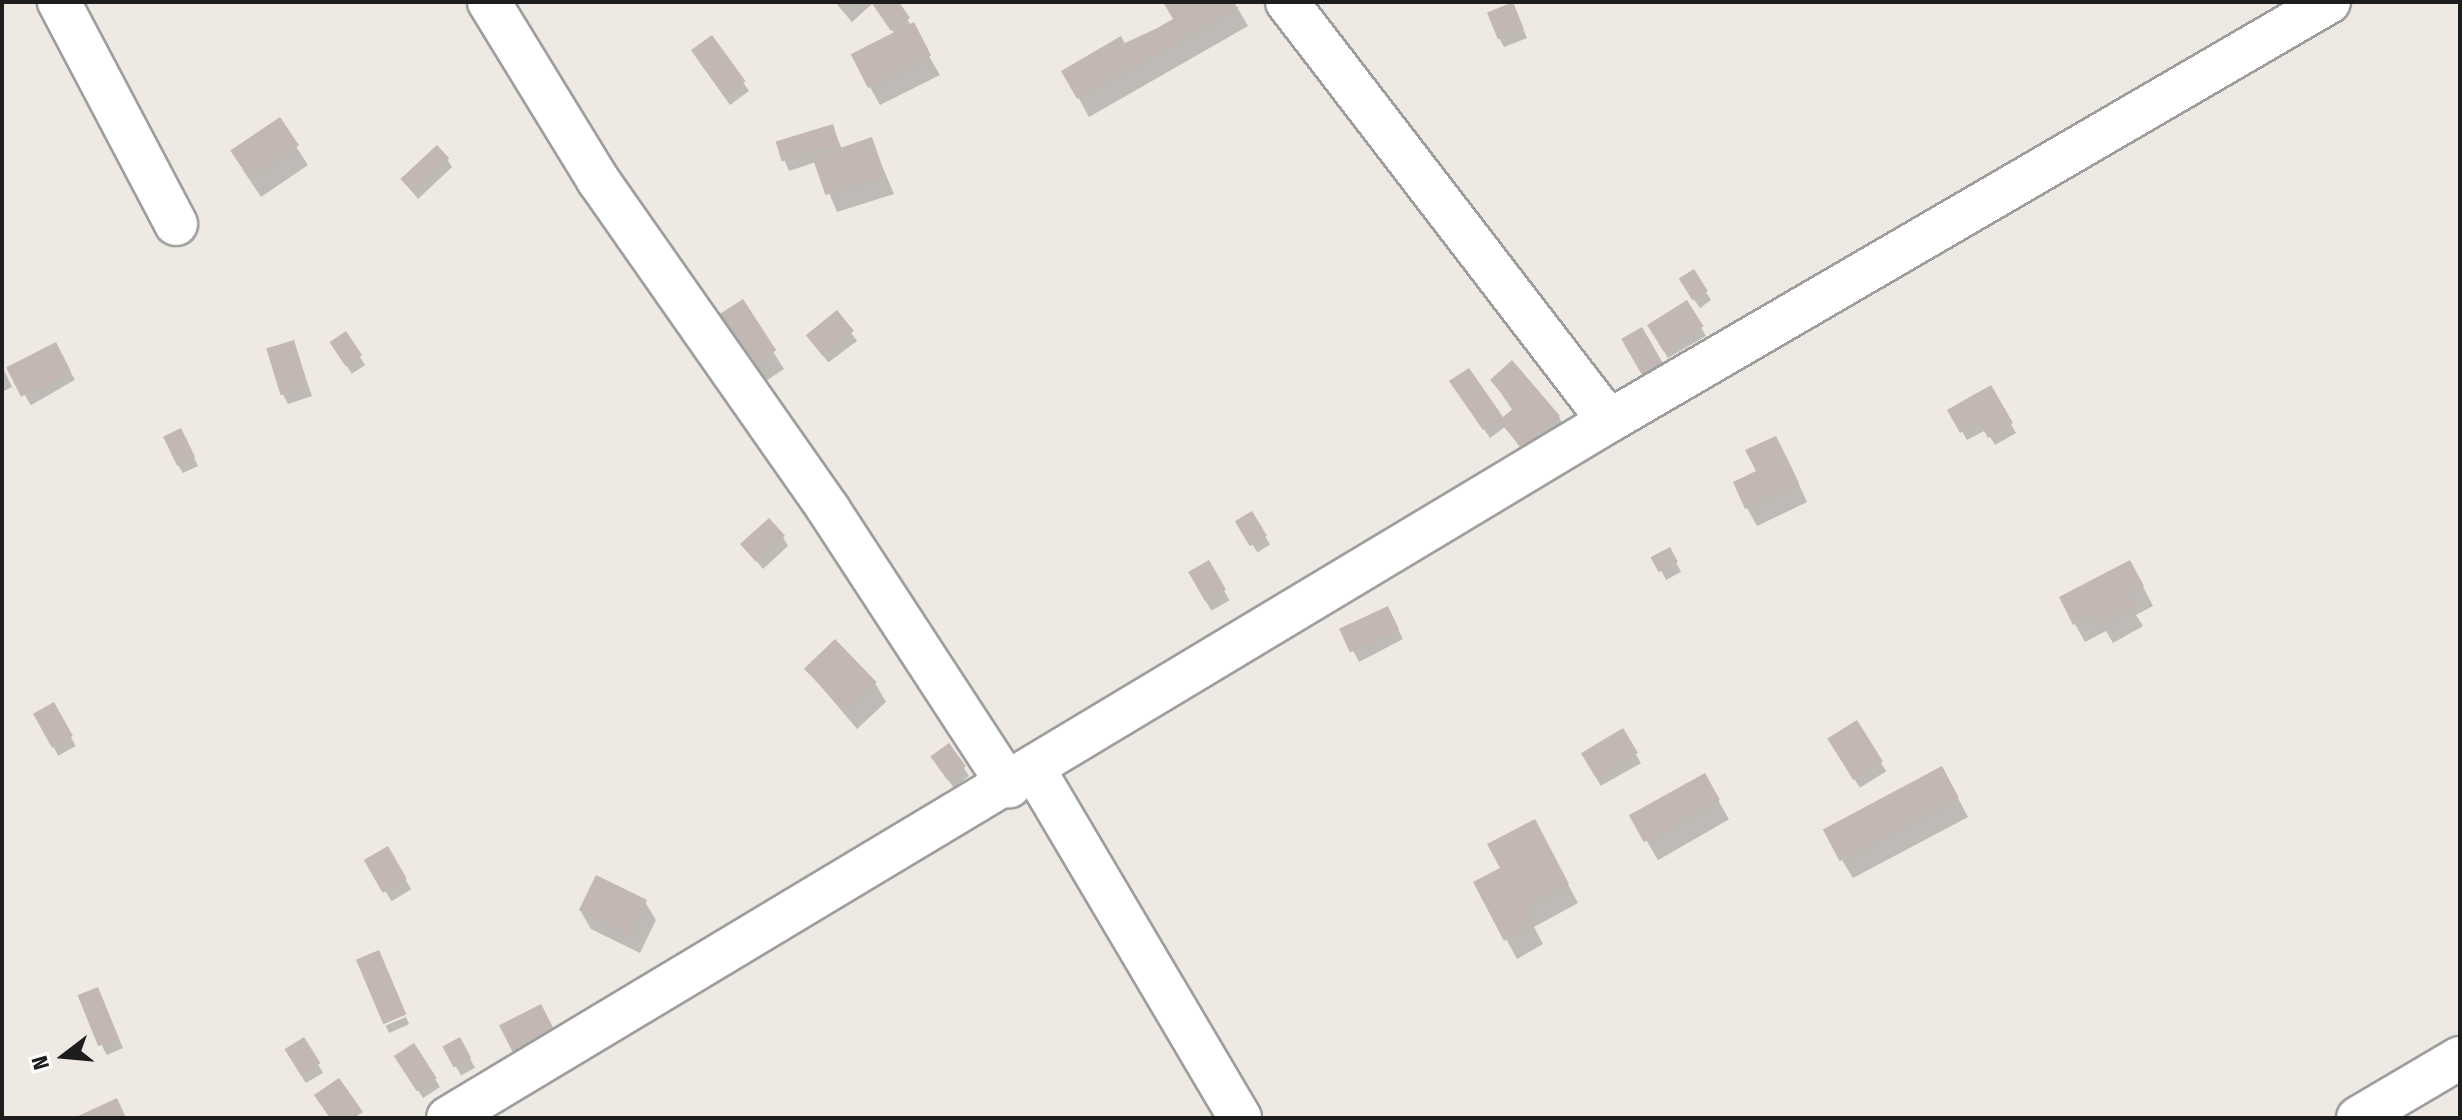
<!DOCTYPE html>
<style>
body{margin:0}
#map{position:relative;width:2462px;height:1120px;overflow:hidden;background:#eee9e3;font-family:"Fira Sans Condensed",sans-serif}
div>[style]{position:absolute}
.shadow>*{inset:0;background:#0003;transform-origin:0 0}
.building>*{inset:0;background:#c2b7b3;transform-origin:0 0}
.roads{filter:drop-shadow(2px 0 #9e9e9e) drop-shadow(-2px 0 #9e9e9e) drop-shadow(0 2px #9e9e9e) drop-shadow(0 -2px #9e9e9e)}
.minor>*{height:42px;margin:-21px;padding:0 21px;transform-origin:21px;border-radius:21px;background:#fff}
span{translate:-50% -50%;white-space:nowrap;text-align:center;line-height:1.15;-webkit-text-stroke:7px #fff;paint-order:stroke}
.frame{position:absolute;inset:0;border:4px solid #1d1d1d;pointer-events:none}
.north{position:absolute;left:24px;top:1016px;width:80px;height:80px;-webkit-text-stroke:6px #fff;paint-order:stroke;rotate:254deg;font-size:22px;font-weight:700;line-height:32px;text-align:center;color:#1d1d1d}
.north::after{content:'';display:block;margin:auto;width:28px;height:36px;background:#1d1d1d;clip-path:polygon(50% 0,100% 100%,50% 72%,0 100%)}
</style>
<div id="map">
<div class="shadow">
<div style="clip-path:polygon(835px 2px,897px 2px,940px 75px,880px 105px,870px 87px,895px 34px,873px 3px,852px 22px)"></div>
<div style="clip-path:polygon(1165px 2px,1234px 2px,1248px 26px,1089px 117px,1064px 71px,1175px 20px)"></div>
<div style="clip-path:polygon(1516px 12px,1527px 38px,1504px 47px,1499px 38px)"></div>
<div style="clip-path:polygon(712px 38px,749px 91px,730px 105px,698px 60px)"></div>
<div style="clip-path:polygon(279px 120px,308px 165px,261px 197px,243px 170px)"></div>
<div style="clip-path:polygon(832px 126px,842px 149px,871px 140px,894px 194px,837px 212px,816px 162px,789px 171px,778px 144px)"></div>
<div style="clip-path:polygon(447px 159px,452px 167px,418px 199px,403px 180px)"></div>
<div style="clip-path:polygon(1693px 272px,1711px 300px,1700px 308px,1686px 288px)"></div>
<div style="clip-path:polygon(742px 302px,784px 369px,755px 388px)"></div>
<div style="left:1687px;top:303px;width:38px;height:44px;rotate:60deg"></div>
<div style="left:836px;top:313px;width:35px;height:36px;rotate:53deg"></div>
<div style="left:345px;top:334px;width:37px;height:16px;rotate:57deg"></div>
<div style="clip-path:polygon(293px 342px,312px 396px,288px 404px,283px 395px)"></div>
<div style="left:55px;top:345px;width:40px;height:51px;rotate:60deg"></div>
<div style="clip-path:polygon(2px 366px,12px 387px,2px 392px)"></div>
<div style="clip-path:polygon(1492px 380px,1559px 417px,1569px 436px,1534px 466px,1505px 427px,1490px 438px,1457px 390px,1502px 420px,1513px 411px)"></div>
<div style="clip-path:polygon(1990px 387px,2016px 433px,1995px 445px,1986px 430px,1967px 440px,1950px 411px)"></div>
<div style="clip-path:polygon(186px 439px,198px 466px,183px 473px,178px 465px)"></div>
<div style="clip-path:polygon(1786px 456px,1807px 502px,1757px 526px,1747px 508px,1758px 472px)"></div>
<div style="left:1251px;top:514px;width:36px;height:15px;rotate:58deg"></div>
<div style="clip-path:polygon(783px 537px,788px 546px,763px 569px,743px 544px)"></div>
<div style="left:1669px;top:550px;width:25px;height:17px;rotate:61deg"></div>
<div style="left:1208px;top:563px;width:43px;height:21px;rotate:60deg"></div>
<div style="clip-path:polygon(2140px 581px,2153px 606px,2136px 615px,2143px 626px,2113px 643px,2106px 631px,2085px 642px,2075px 624px)"></div>
<div style="clip-path:polygon(1392px 617px,1403px 639px,1359px 662px,1343px 631px)"></div>
<div style="clip-path:polygon(807px 670px,875px 683px,886px 702px,857px 729px)"></div>
<div style="left:53px;top:705px;width:47px;height:20px;rotate:61deg"></div>
<div style="left:1856px;top:723px;width:57px;height:31px;rotate:58deg"></div>
<div style="left:1623px;top:731px;width:37px;height:46px;rotate:61deg"></div>
<div style="clip-path:polygon(949px 745px,969px 776px,954px 788px,937px 765px)"></div>
<div style="left:1704px;top:776px;width:50px;height:82px;rotate:60deg"></div>
<div style="clip-path:polygon(1952px 787px,1968px 817px,1853px 878px,1842px 860px)"></div>
<div style="clip-path:polygon(1544px 840px,1578px 903px,1534px 927px,1543px 944px,1517px 959px,1476px 883px)"></div>
<div style="left:387px;top:849px;width:47px;height:23px;rotate:59deg"></div>
<div style="clip-path:polygon(645px 902px,656px 920px,640px 953px,591px 929px,580px 910px)"></div>
<div style="clip-path:polygon(102px 998px,123px 1048px,107px 1055px,102px 1046px)"></div>
<div style="clip-path:polygon(545px 1015px,557px 1040px,517px 1058px,512px 1049px)"></div>
<div style="left:406px;top:1017px;width:8px;height:22px;rotate:67deg"></div>
<div style="left:459px;top:1039px;width:33px;height:16px;rotate:61deg"></div>
<div style="left:304px;top:1040px;width:38px;height:20px;rotate:60deg"></div>
<div style="clip-path:polygon(397px 1057px,435px 1079px,440px 1087px,423px 1098px)"></div>
</div>
<div class="building">
<div style="clip-path:polygon(871px 2px,899px 2px,910px 18px,891px 31px)"></div>
<div style="clip-path:polygon(1163px 2px,1239px 7px,1077px 99px,1061px 71px,1121px 36px,1126px 46px,1173px 19px)"></div>
<div style="left:1513px;top:2px;width:29px;height:28px;rotate:68deg"></div>
<div style="left:914px;top:22px;width:38px;height:71px;rotate:63deg"></div>
<div style="left:712px;top:35px;width:57px;height:26px;rotate:54deg"></div>
<div style="left:280px;top:117px;width:34px;height:60px;rotate:56deg"></div>
<div style="left:833px;top:124px;width:21px;height:60px;rotate:73deg"></div>
<div style="left:872px;top:137px;width:40px;height:63px;rotate:71deg"></div>
<div style="left:437px;top:145px;width:18px;height:50px;rotate:47deg"></div>
<div style="left:1694px;top:269px;width:26px;height:18px;rotate:58deg"></div>
<div style="left:743px;top:299px;width:61px;height:39px;rotate:57deg"></div>
<div style="left:1687px;top:300px;width:31px;height:47px;rotate:58deg"></div>
<div style="left:837px;top:310px;width:27px;height:40px;rotate:51deg"></div>
<div style="left:1642px;top:327px;width:44px;height:24px;rotate:60deg"></div>
<div style="left:346px;top:331px;width:29px;height:20px;rotate:56deg"></div>
<div style="left:294px;top:340px;width:49px;height:29px;rotate:73deg"></div>
<div style="left:56px;top:342px;width:33px;height:56px;rotate:63deg"></div>
<div style="clip-path:polygon(1512px 360px,1560px 416px,1522px 448px,1498px 420px,1483px 430px,1449px 381px,1469px 368px,1503px 417px,1514px 408px,1490px 380px)"></div>
<div style="clip-path:polygon(1991px 385px,2013px 423px,1988px 438px,1979px 422px,1960px 433px,1947px 410px)"></div>
<div style="left:181px;top:428px;width:32px;height:20px;rotate:64deg"></div>
<div style="clip-path:polygon(1776px 436px,1799px 483px,1745px 509px,1733px 482px,1756px 471px,1745px 450px)"></div>
<div style="left:1252px;top:511px;width:29px;height:20px;rotate:59deg"></div>
<div style="left:769px;top:518px;width:24px;height:39px;rotate:48deg"></div>
<div style="left:1670px;top:547px;width:17px;height:22px;rotate:62deg"></div>
<div style="left:1209px;top:560px;width:34px;height:24px;rotate:60deg"></div>
<div style="clip-path:polygon(2130px 560px,2144px 586px,2128px 595px,2134px 607px,2101px 625px,2094px 614px,2073px 625px,2059px 597px)"></div>
<div style="left:1388px;top:606px;width:26px;height:54px;rotate:65deg"></div>
<div style="left:835px;top:639px;width:60px;height:43px;rotate:46deg"></div>
<div style="left:54px;top:702px;width:39px;height:24px;rotate:61deg"></div>
<div style="left:1857px;top:720px;width:49px;height:35px;rotate:58deg"></div>
<div style="left:1623px;top:728px;width:29px;height:49px;rotate:59deg"></div>
<div style="left:949px;top:743px;width:29px;height:23px;rotate:54deg"></div>
<div style="left:1942px;top:766px;width:36px;height:135px;rotate:62deg"></div>
<div style="left:1705px;top:773px;width:31px;height:87px;rotate:61deg"></div>
<div style="clip-path:polygon(1535px 819px,1569px 884px,1525px 907px,1534px 925px,1504px 941px,1473px 882px,1500px 868px,1487px 844px)"></div>
<div style="left:388px;top:846px;width:38px;height:28px;rotate:60deg"></div>
<div style="left:596px;top:875px;width:57px;height:39px;rotate:26deg"></div>
<div style="left:379px;top:950px;width:70px;height:25px;rotate:67deg"></div>
<div style="left:98px;top:987px;width:55px;height:22px;rotate:68deg"></div>
<div style="left:541px;top:1004px;width:29px;height:47px;rotate:63deg"></div>
<div style="left:304px;top:1037px;width:31px;height:23px;rotate:58deg"></div>
<div style="left:460px;top:1037px;width:24px;height:20px;rotate:62deg"></div>
<div style="left:414px;top:1043px;width:42px;height:24px;rotate:57deg"></div>
<div style="clip-path:polygon(339px 1078px,363px 1112px,354px 1118px,330px 1118px,314px 1095px)"></div>
<div style="clip-path:polygon(117px 1098px,126px 1118px,74px 1118px)"></div>
</div>
<div class="roads">
<div class="minor">
<div style="left:59px;top:2px;width:251px;rotate:62.2deg"></div>
<div style="left:489px;top:2px;width:209px;rotate:58.5deg"></div>
<div style="left:598px;top:180px;width:403px;rotate:55deg"></div>
<div style="left:829px;top:510px;width:330px;rotate:56.9deg"></div>
<div style="left:1287px;top:2px;width:528px;rotate:52.46deg"></div>
<div style="left:1035px;top:771px;width:403px;rotate:59.4deg"></div>
<div style="left:448px;top:1118px;width:1354px;rotate:-30.98deg"></div>
<div style="left:1609px;top:421px;width:833px;rotate:-30.2deg"></div>
<div style="left:2358px;top:1118px;width:118px;rotate:-30.5deg"></div>
</div>
</div>
<div class="frame"></div>
<div class="north">N</div>
</div>
